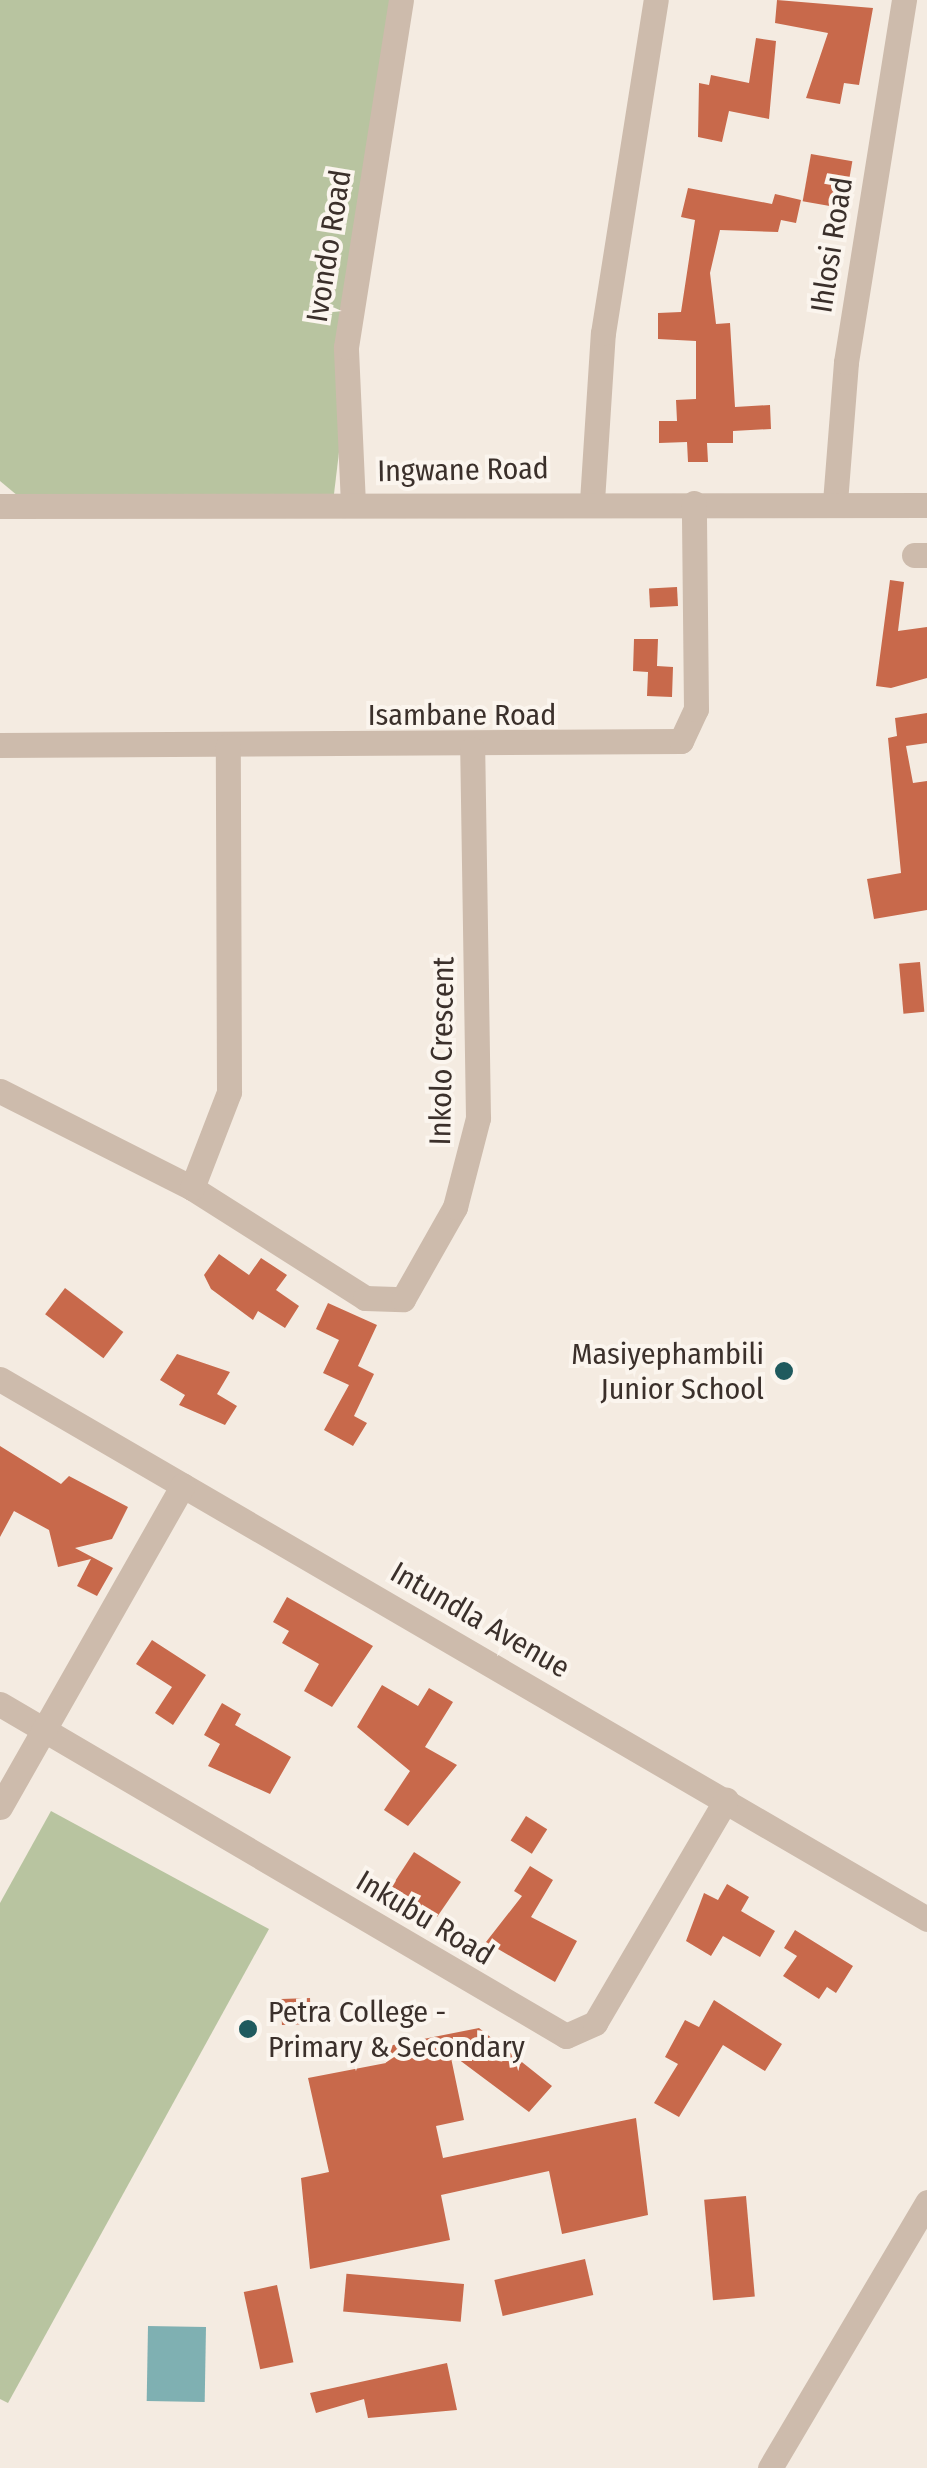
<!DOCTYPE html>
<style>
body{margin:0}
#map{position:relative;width:927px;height:2468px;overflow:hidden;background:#f4ebe1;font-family:"Fira Sans Condensed",sans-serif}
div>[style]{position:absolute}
.green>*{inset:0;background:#b8c4a0}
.water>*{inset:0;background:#7fb0b2;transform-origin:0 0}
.building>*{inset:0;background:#c8694b;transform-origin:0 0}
.minor>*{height:25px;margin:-12.5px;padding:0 12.5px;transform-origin:12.5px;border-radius:12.5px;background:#cdbbac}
.dots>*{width:28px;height:28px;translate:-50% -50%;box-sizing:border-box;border:5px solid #fbf5ee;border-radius:50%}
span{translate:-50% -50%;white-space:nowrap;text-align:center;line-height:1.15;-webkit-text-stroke:8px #fbf5ee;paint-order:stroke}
.street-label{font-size:30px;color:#3b302b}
.poi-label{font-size:30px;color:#3b302b}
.right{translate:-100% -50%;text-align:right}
.left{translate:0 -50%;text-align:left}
</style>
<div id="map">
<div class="green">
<div style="clip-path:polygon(0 0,393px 0,334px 494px,18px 496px,0 481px)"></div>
<div style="clip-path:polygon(51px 1811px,269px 1929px,8px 2403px,0 2399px,0 1903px)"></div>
</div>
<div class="water">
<div style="left:148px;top:2326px;width:58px;height:75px;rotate:1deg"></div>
</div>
<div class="building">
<div style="clip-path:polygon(777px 0,873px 8px,859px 85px,844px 83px,840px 104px,806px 98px,828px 33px,775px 23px)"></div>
<div style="clip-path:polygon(756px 38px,776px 41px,769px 119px,729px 111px,722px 142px,698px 137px,699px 83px,709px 85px,711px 75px,749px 83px)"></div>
<div style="left:811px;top:154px;width:42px;height:48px;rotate:10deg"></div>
<div style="clip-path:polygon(688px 188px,772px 204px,775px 194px,801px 200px,796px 223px,781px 220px,778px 232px,720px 230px,710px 273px,716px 324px,730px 323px,735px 407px,770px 405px,771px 429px,733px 431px,733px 443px,707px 443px,708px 462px,688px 462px,687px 442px,659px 443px,659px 421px,677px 421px,676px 400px,696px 399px,696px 341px,658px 339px,658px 313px,681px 312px,695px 220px,681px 217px)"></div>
<div style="clip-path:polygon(890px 580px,904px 582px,898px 631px,927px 627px,927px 678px,891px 688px,876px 686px)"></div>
<div style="left:677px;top:587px;width:19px;height:28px;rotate:87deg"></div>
<div style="clip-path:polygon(634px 639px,658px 639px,657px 666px,673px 667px,672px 697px,647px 696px,648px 672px,633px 671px)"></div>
<div style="clip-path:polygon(927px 713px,927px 743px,906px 746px,913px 783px,927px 781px,927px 910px,874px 919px,867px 879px,901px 873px,888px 738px,897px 736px,895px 718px)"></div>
<div style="left:920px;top:962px;width:50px;height:21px;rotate:85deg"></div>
<div style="clip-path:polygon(219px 1254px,249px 1275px,261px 1258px,287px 1275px,276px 1290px,299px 1306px,285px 1328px,258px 1311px,253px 1320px,211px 1289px,204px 1275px)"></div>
<div style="left:65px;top:1288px;width:73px;height:33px;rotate:37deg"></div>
<div style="clip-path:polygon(328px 1303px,377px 1325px,358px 1366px,374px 1374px,354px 1416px,367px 1423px,353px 1446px,324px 1430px,349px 1385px,323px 1373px,339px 1340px,316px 1329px)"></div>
<div style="clip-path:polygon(177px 1354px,230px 1372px,217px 1394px,237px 1406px,225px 1425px,179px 1405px,185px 1395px,160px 1380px)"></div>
<div style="clip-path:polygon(0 1446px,61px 1484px,69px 1476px,128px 1507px,112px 1539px,75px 1548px,113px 1568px,97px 1596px,77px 1586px,91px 1559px,58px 1567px,49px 1530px,14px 1511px,0 1537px)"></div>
<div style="clip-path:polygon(287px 1597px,373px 1646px,332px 1707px,304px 1691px,319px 1664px,282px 1643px,289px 1631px,273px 1622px)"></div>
<div style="clip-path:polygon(152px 1640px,206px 1675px,173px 1725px,155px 1713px,172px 1687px,136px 1664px)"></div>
<div style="clip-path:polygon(382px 1685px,418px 1706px,429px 1688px,453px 1702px,425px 1747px,457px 1765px,408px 1826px,384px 1810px,410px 1771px,357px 1727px)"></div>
<div style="clip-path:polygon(222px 1703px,241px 1714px,235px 1725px,291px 1757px,270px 1794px,208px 1766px,220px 1744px,204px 1735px)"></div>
<div style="left:526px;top:1816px;width:25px;height:29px;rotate:32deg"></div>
<div style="clip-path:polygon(414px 1852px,461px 1882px,437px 1917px,388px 1892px)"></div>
<div style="clip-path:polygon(530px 1866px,553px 1880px,531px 1917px,577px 1941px,555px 1982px,486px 1942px,522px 1896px,514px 1891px)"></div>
<div style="clip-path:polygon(727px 1884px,749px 1897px,741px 1911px,775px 1931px,760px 1957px,723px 1936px,711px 1956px,686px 1941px,704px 1893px,718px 1900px)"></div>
<div style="clip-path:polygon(795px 1930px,853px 1966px,836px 1993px,827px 1987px,819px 1999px,783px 1976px,797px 1956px,784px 1948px)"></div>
<div style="left:310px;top:1998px;width:26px;height:29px;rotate:88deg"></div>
<div style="clip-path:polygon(714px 2000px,782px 2044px,765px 2071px,723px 2045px,679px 2117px,654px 2103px,678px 2064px,665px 2057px,685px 2020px,699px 2027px)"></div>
<div style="clip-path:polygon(479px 2028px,552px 2086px,529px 2112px,450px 2053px,464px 2120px,436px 2126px,443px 2158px,636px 2118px,648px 2215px,562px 2234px,549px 2171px,441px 2195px,450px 2240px,310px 2269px,301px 2178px,329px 2172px,308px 2078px,386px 2063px,383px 2047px)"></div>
<div style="left:746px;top:2196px;width:101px;height:42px;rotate:85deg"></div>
<div style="left:585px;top:2259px;width:37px;height:93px;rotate:77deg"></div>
<div style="left:464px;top:2284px;width:38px;height:118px;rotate:95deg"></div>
<div style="left:277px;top:2285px;width:79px;height:34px;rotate:78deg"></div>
<div style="clip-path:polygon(447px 2363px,457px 2410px,368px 2418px,364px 2399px,316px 2413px,310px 2393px)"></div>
</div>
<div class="minor">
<div style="left:592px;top:501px;width:168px;rotate:-86.3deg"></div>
<div style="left:603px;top:333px;width:337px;rotate:-81deg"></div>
<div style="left:835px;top:502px;width:140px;rotate:-85.5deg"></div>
<div style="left:846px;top:362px;width:367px;rotate:-80.9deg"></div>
<div style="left:353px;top:504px;width:157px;rotate:-92.6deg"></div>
<div style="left:346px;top:347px;width:351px;rotate:-81deg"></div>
<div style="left:0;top:506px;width:927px;rotate:-0.06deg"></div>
<div style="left:914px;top:555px;width:13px"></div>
<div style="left:0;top:745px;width:681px;rotate:-0.34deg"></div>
<div style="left:681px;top:741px;width:35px;rotate:-65deg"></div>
<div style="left:696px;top:709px;width:206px;rotate:-90.6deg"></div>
<div style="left:0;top:1091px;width:215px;rotate:26.8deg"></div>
<div style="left:192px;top:1188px;width:205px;rotate:32.4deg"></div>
<div style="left:365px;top:1298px;width:38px;rotate:2deg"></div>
<div style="left:403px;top:1299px;width:106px;rotate:-60.5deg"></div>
<div style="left:455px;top:1207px;width:92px;rotate:-75.5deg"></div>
<div style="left:478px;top:1118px;width:369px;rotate:-90.9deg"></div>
<div style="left:192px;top:1188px;width:103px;rotate:-68.9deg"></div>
<div style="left:229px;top:1092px;width:346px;rotate:-90.2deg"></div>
<div style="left:0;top:1379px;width:1073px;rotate:30.22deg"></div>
<div style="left:0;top:1704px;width:656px;rotate:30.39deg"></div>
<div style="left:566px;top:2036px;width:32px;rotate:-24deg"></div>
<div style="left:595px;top:2023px;width:259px;rotate:-59.6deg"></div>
<div style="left:0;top:1807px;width:370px;rotate:-60.4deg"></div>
<div style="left:770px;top:2468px;width:309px;rotate:-59.4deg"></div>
</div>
<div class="dots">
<div style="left:784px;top:1371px;background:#1f5a5e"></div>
<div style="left:248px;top:2029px;background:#1f5a5e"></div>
</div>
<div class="street-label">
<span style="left:832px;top:245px;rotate:-81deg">Ihlosi Road</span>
<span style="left:329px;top:246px;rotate:-81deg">Ivondo Road</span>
<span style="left:463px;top:470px;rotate:-1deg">Ingwane Road</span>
<span style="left:462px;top:715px">Isambane Road</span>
<span style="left:442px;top:1051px;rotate:-89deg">Inkolo Crescent</span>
<span style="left:480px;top:1620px;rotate:30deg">Intundla Avenue</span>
<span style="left:425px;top:1918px;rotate:31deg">Inkubu Road</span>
</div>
<div class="poi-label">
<span class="right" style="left:764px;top:1371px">Masiyephambili<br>Junior School</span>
<span class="left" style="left:268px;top:2029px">Petra College -<br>Primary &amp; Secondary</span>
</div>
</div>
